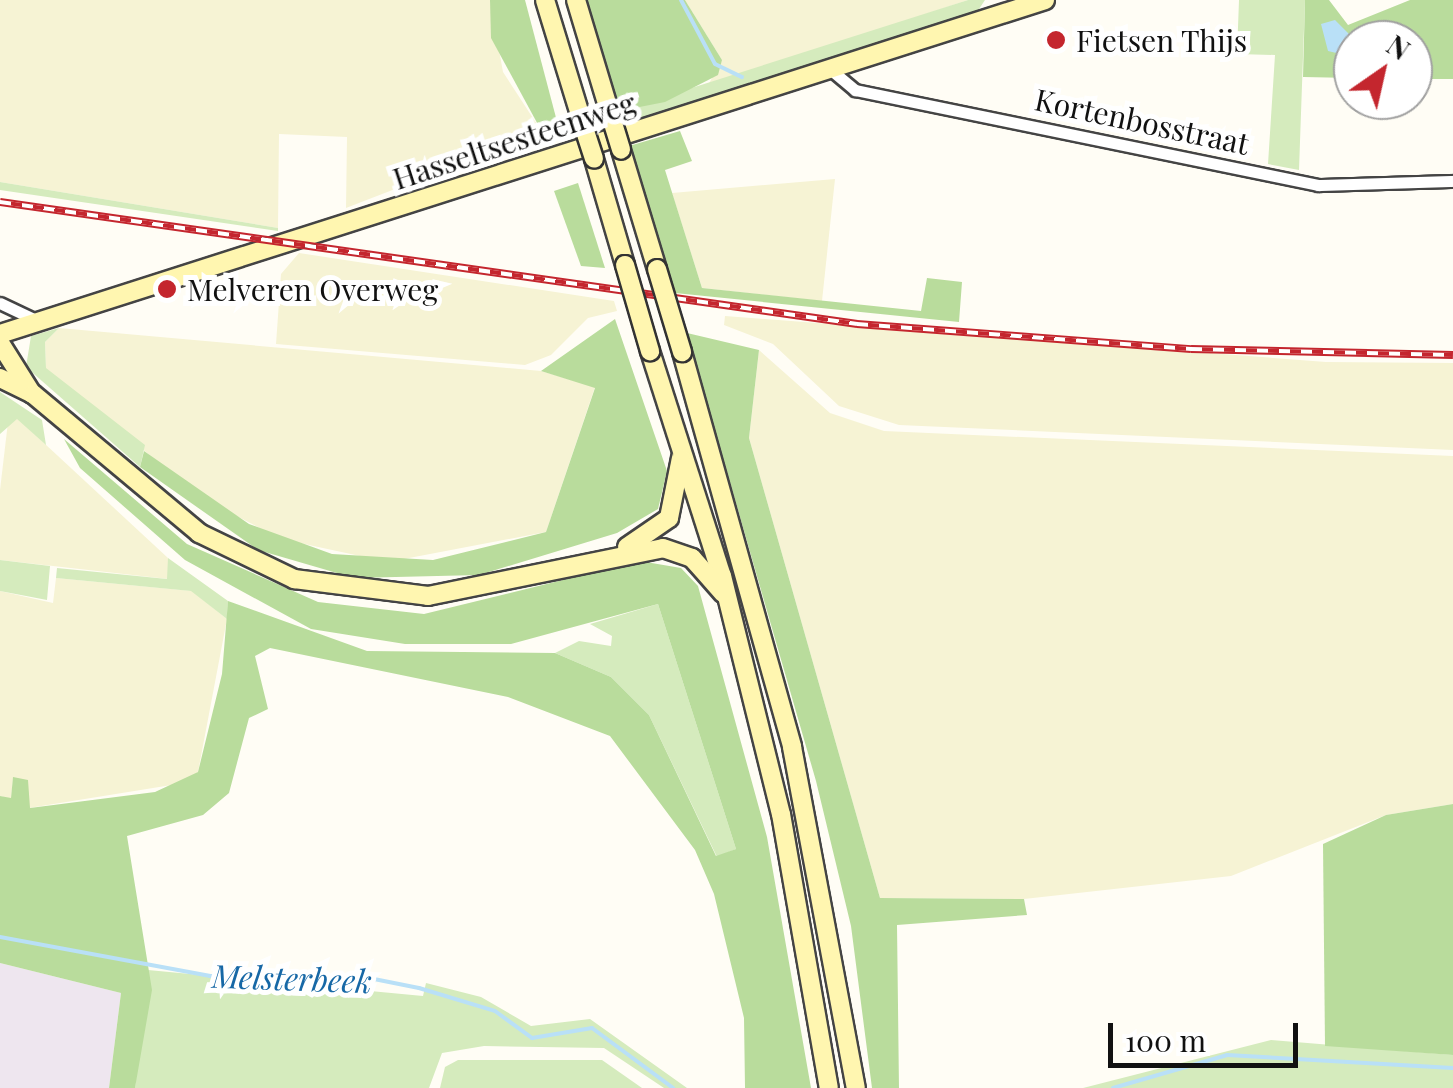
<!DOCTYPE html>
<style>
body{margin:0}
#map{position:relative;width:1453px;height:1088px;overflow:hidden;background:#fffdf5;font-family:"Playfair Display",serif}
div>[style]{position:absolute}
.industrial>*{inset:0;background:#eee6ef}
.farmland>*{inset:0;background:#f6f3d4}
.green>*{inset:0;background:#d5ebbd}
.forest>*{inset:0;background:#b9dc9c}
.water>*{inset:0;background:#b9e0f7}
.stream>*{height:4px;margin:-2px;padding:0 2px;transform-origin:2px;border-radius:2px;background:#b9e0f7}
.roads{filter:drop-shadow(2px 0 #444) drop-shadow(-2px 0 #444) drop-shadow(0 2px #444) drop-shadow(0 -2px #444)}
.street>*{height:11px;margin:-5.5px;padding:0 5.5px;transform-origin:5.5px;border-radius:5.5px;background:#fff}
.secondary>*{height:18px;margin:-9px;padding:0 9px;transform-origin:9px;border-radius:9px;background:#fff6b0}
.rail>*{height:8px;margin-top:-4px;transform-origin:0;background:repeating-linear-gradient(90deg,#fff 0 11px,#c4262e 0 22px);box-sizing:border-box;border-block:2px solid #c4262e}
.bridges{filter:drop-shadow(2px 0 #333) drop-shadow(-2px 0 #333) drop-shadow(0 2px #333) drop-shadow(0 -2px #333)}
.secondary-bridge>*{height:18px;margin:-9px;padding:0 9px;transform-origin:9px;border-radius:9px;background:#fff6b0}
.dots>*{width:28px;height:28px;translate:-50% -50%;box-sizing:border-box;border:5px solid #fff;border-radius:50%}
span{translate:-50% -50%;white-space:nowrap;text-align:center;line-height:1.15;-webkit-text-stroke:10px #fff;paint-order:stroke}
.poi-label{font-size:30px;color:#111}
.left{translate:0 -50%;text-align:left}
.street-label{font-size:30px;color:#111}
.water-label{font-size:32px;color:#1768a6;font-style:italic}
.north{position:absolute;left:1333px;top:20px;width:100px;height:100px;box-sizing:border-box;background:#fff;border:2px solid #a0a0a0;border-radius:50%;rotate:34deg;font-size:28px;font-weight:700;line-height:40px;text-align:center;color:#111}
.north::after{content:'';display:block;margin:auto;width:35px;height:45px;background:#c4262e;clip-path:polygon(50% 0,100% 100%,50% 72%,0 100%)}
.scale{position:absolute;left:1108px;top:1023px;width:190px;height:45px;box-sizing:border-box;border:5px solid #111;border-top:0;padding-left:12px;font-size:30px;line-height:35px;white-space:nowrap;color:#111;-webkit-text-stroke:8px #fff;paint-order:stroke}
</style>
<div id="map">
<div class="industrial">
<div style="clip-path:polygon(0 963px,121px 993px,109px 1088px,0 1088px)"></div>
</div>
<div class="farmland">
<div style="clip-path:polygon(0 0,490px 0,503px 72px,542px 132px,346px 208px,347px 137px,279px 134px,278px 228px,0 182px)"></div>
<div style="clip-path:polygon(685px 0,968px 0,707px 87px,722px 60px)"></div>
<div style="clip-path:polygon(835px 179px,822px 301px,702px 288px,672px 193px)"></div>
<div style="clip-path:polygon(299px 253px,614px 301px,617px 311px,588px 318px,551px 355px,525px 365px,276px 344px,281px 274px)"></div>
<div style="clip-path:polygon(725px 316px,1326px 362px,1453px 363px,1453px 450px,899px 425px,839px 406px,773px 344px,724px 325px)"></div>
<div style="clip-path:polygon(59px 328px,541px 371px,595px 387px,546px 532px,388px 562px,281px 539px,200px 497px,46px 369px,45px 342px)"></div>
<div style="clip-path:polygon(759px 350px,830px 413px,884px 431px,1453px 456px,1453px 804px,1386px 815px,1231px 876px,1024px 899px,880px 898px,749px 438px)"></div>
<div style="clip-path:polygon(17px 418px,168px 558px,168px 579px,0 560px,0 490px,8px 422px)"></div>
<div style="clip-path:polygon(56px 578px,192px 591px,227px 619px,198px 772px,184px 783px,29px 808px,13px 778px,11px 799px,0 796px,0 591px,53px 603px)"></div>
</div>
<div class="green">
<div style="clip-path:polygon(968px 0,985px 0,975px 15px,623px 125px,619px 111px)"></div>
<div style="clip-path:polygon(1239px 0,1305px 0,1299px 170px,1268px 164px,1275px 55px,1237px 54px)"></div>
<div style="clip-path:polygon(0 182px,278px 228px,278px 231px,0 190px)"></div>
<div style="clip-path:polygon(59px 328px,45px 342px,46px 368px,145px 445px,140px 467px,26px 367px,31px 336px)"></div>
<div style="clip-path:polygon(0 392px,42px 420px,46px 445px,17px 419px,0 434px)"></div>
<div style="clip-path:polygon(168px 558px,228px 601px,227px 619px,191px 591px,56px 578px,57px 568px,167px 579px)"></div>
<div style="clip-path:polygon(0 560px,50px 566px,47px 600px,0 591px)"></div>
<div style="clip-path:polygon(658px 604px,736px 849px,717px 857px,649px 715px,611px 677px,555px 653px,579px 641px,611px 646px,612px 636px,590px 624px)"></div>
<div style="clip-path:polygon(148px 970px,423px 996px,426px 983px,481px 997px,531px 1026px,590px 1019px,687px 1088px,664px 1088px,604px 1048px,484px 1046px,442px 1053px,429px 1088px,135px 1088px)"></div>
<div style="clip-path:polygon(1271px 1040px,1453px 1055px,1453px 1088px,1083px 1088px)"></div>
<div style="clip-path:polygon(458px 1060px,602px 1060px,642px 1088px,440px 1088px,445px 1067px)"></div>
</div>
<div class="forest">
<div style="clip-path:polygon(525px 0,559px 129px,542px 132px,491px 38px,490px 0)"></div>
<div style="clip-path:polygon(586px 0,685px 0,722px 60px,718px 75px,665px 102px,619px 111px)"></div>
<div style="clip-path:polygon(1305px 0,1329px 0,1348px 25px,1410px 0,1453px 0,1453px 79px,1413px 79px,1413px 40px,1353px 40px,1353px 78px,1303px 77px)"></div>
<div style="clip-path:polygon(680px 131px,692px 161px,665px 170px,702px 288px,921px 311px,927px 278px,962px 282px,959px 322px,675px 293px,629px 146px)"></div>
<div style="clip-path:polygon(578px 183px,605px 268px,581px 266px,554px 191px)"></div>
<div style="clip-path:polygon(615px 319px,667px 471px,658px 509px,617px 533px,479px 575px,354px 578px,258px 550px,140px 467px,144px 451px,249px 524px,332px 554px,433px 560px,546px 532px,595px 388px,541px 371px)"></div>
<div style="clip-path:polygon(687px 333px,759px 350px,749px 438px,880px 898px,1024px 899px,1027px 915px,897px 925px,899px 1088px,872px 1088px,851px 926px,816px 781px)"></div>
<div style="clip-path:polygon(64px 439px,187px 544px,318px 602px,424px 614px,640px 561px,681px 568px,698px 586px,767px 837px,811px 1088px,745px 1088px,744px 1018px,714px 894px,695px 850px,610px 736px,508px 697px,270px 648px,255px 656px,268px 709px,249px 718px,229px 793px,203px 815px,127px 836px,152px 990px,135px 1088px,109px 1088px,121px 993px,0 963px,0 796px,11px 798px,13px 777px,28px 780px,30px 808px,155px 792px,198px 772px,222px 674px,228px 601px,367px 651px,555px 653px,611px 677px,649px 715px,716px 856px,736px 849px,658px 604px,511px 644px,405px 644px,311px 629px,185px 560px,80px 468px)"></div>
<div style="clip-path:polygon(1453px 804px,1453px 1055px,1325px 1046px,1323px 844px,1386px 815px)"></div>
</div>
<div class="water">
<div style="clip-path:polygon(1335px 20px,1350px 35px,1387px 30px,1389px 40px,1353px 40px,1353px 57px,1328px 51px,1321px 24px)"></div>
</div>
<div class="stream">
<div style="left:681px;top:0;width:72px;rotate:62deg"></div>
<div style="left:715px;top:64px;width:30px;rotate:26deg"></div>
<div style="left:0;top:937px;width:214px;rotate:10.5deg"></div>
<div style="left:210px;top:976px;width:154px;rotate:0.4deg"></div>
<div style="left:364px;top:977px;width:56px;rotate:11.3deg"></div>
<div style="left:419px;top:988px;width:79px;rotate:16.8deg"></div>
<div style="left:495px;top:1011px;width:46px;rotate:36.1deg"></div>
<div style="left:532px;top:1038px;width:61px;rotate:-9.5deg"></div>
<div style="left:592px;top:1028px;width:101px;rotate:36.5deg"></div>
<div style="left:1113px;top:1088px;width:119px;rotate:-16.1deg"></div>
<div style="left:1227px;top:1055px;width:226px;rotate:3.3deg"></div>
</div>
<div class="roads">
<div class="street">
<div style="left:830px;top:69px;width:33px;rotate:40deg"></div>
<div style="left:855px;top:90px;width:473px;rotate:11.6deg"></div>
<div style="left:1318px;top:185px;width:135px;rotate:-1.7deg"></div>
<div style="left:0;top:303px;width:44px;rotate:25.4deg"></div>
</div>
<div class="secondary">
<div style="left:545px;top:0;width:137px;rotate:73deg"></div>
<div style="left:576px;top:0;width:125px;rotate:73.3deg"></div>
<div style="left:621px;top:150px;width:124px;rotate:73.2deg"></div>
<div style="left:594px;top:159px;width:110px;rotate:73.7deg"></div>
<div style="left:0;top:334px;width:1097px;rotate:-17.72deg"></div>
<div style="left:0;top:343px;width:60px;rotate:57.9deg"></div>
<div style="left:650px;top:351px;width:236px;rotate:72.3deg"></div>
<div style="left:722px;top:576px;width:245px;rotate:76.1deg"></div>
<div style="left:781px;top:814px;width:278px;rotate:80.1deg"></div>
<div style="left:682px;top:352px;width:410px;rotate:74.4deg"></div>
<div style="left:792px;top:747px;width:347px;rotate:79.4deg"></div>
<div style="left:0;top:378px;width:37px;rotate:26deg"></div>
<div style="left:33px;top:394px;width:217px;rotate:39.9deg"></div>
<div style="left:199px;top:533px;width:106px;rotate:25.8deg"></div>
<div style="left:294px;top:579px;width:135px;rotate:7.2deg"></div>
<div style="left:428px;top:596px;width:240px;rotate:-11.5deg"></div>
<div style="left:663px;top:548px;width:31px;rotate:19deg"></div>
<div style="left:692px;top:558px;width:47px;rotate:48.5deg"></div>
<div style="left:627px;top:547px;width:51px;rotate:-34.6deg"></div>
<div style="left:669px;top:518px;width:61px;rotate:-78.7deg"></div>
</div>
</div>
<div class="rail">
<div style="left:0;top:202px;width:866px;rotate:8.1deg"></div>
<div style="left:857px;top:324px;width:335px;rotate:4.3deg"></div>
<div style="left:1191px;top:349px;width:262px;rotate:1.3deg"></div>
</div>
<div class="bridges">
<div class="secondary-bridge">
<div style="left:612px;top:120px;width:31px;rotate:73deg"></div>
<div style="left:585px;top:131px;width:29px;rotate:72deg"></div>
<div style="left:625px;top:265px;width:90px;rotate:73.8deg"></div>
<div style="left:657px;top:269px;width:87px;rotate:73.2deg"></div>
</div>
</div>
<div class="dots">
<div style="left:1056px;top:40px;background:#c4262e"></div>
<div style="left:167px;top:289px;background:#c4262e"></div>
</div>
<div class="poi-label">
<span class="left" style="left:1076px;top:40px">Fietsen Thijs</span>
<span class="left" style="left:187px;top:289px">Melveren Overweg</span>
</div>
<div class="street-label">
<span style="left:1142px;top:121px;rotate:12deg">Kortenbosstraat</span>
<span style="left:514px;top:140px;rotate:-18deg">Hasseltsesteenweg</span>
</div>
<div class="water-label">
<span style="left:292px;top:978px;rotate:2deg">Melsterbeek</span>
</div>
<div class="north">N</div>
<div class="scale">100 m</div>
</div>
